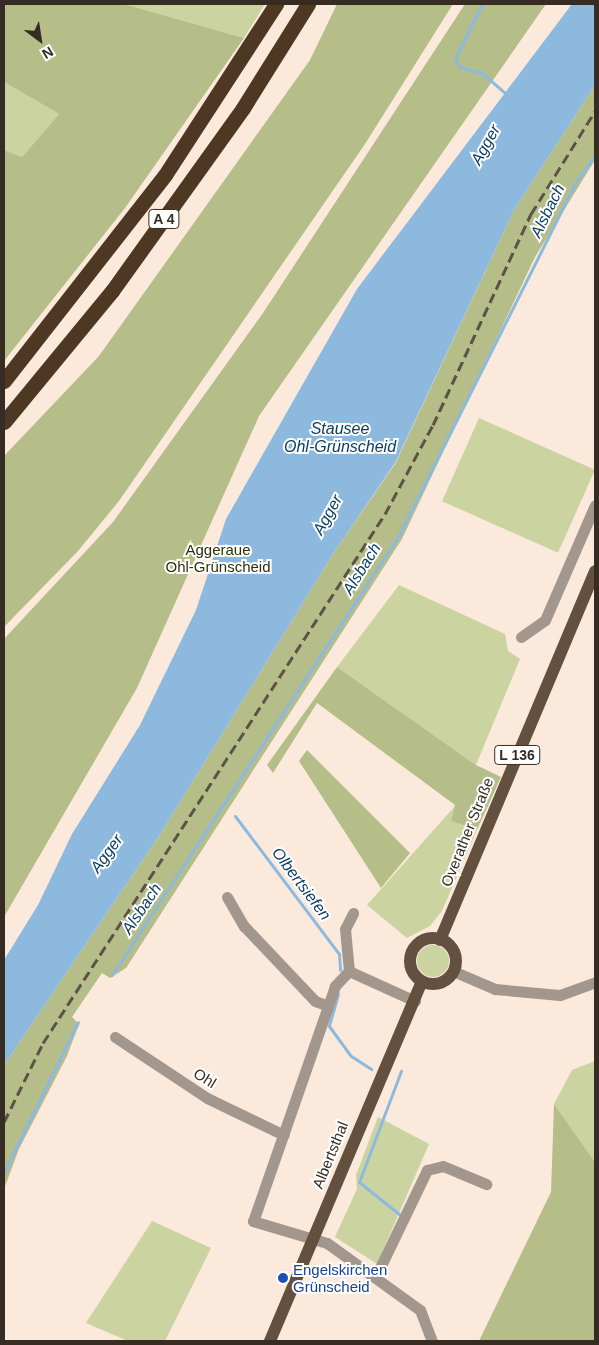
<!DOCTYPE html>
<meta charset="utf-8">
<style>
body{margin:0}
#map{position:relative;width:599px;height:1345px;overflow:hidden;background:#fbeadb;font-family:Helvetica,sans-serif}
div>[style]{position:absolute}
.green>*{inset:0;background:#cbd3a0;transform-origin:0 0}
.round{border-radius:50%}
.forest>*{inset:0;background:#b5bd89}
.water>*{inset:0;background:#8eb9df}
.stream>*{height:3px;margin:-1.5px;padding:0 1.5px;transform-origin:1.5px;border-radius:1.5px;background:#8eb9df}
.street>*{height:11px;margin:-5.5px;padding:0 5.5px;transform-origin:5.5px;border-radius:5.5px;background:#a3978d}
.primary>*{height:12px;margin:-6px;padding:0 6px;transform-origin:6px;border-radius:6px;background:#64503f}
.primary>.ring{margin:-6px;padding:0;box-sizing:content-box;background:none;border:12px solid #64503f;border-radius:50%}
.highway>*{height:15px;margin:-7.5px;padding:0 7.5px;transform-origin:7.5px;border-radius:7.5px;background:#4e3824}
.rail>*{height:3px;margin-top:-1.5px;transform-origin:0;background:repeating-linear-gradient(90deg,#5e5247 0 10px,transparent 0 15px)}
.dots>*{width:14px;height:14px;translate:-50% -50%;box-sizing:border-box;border:2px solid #fff;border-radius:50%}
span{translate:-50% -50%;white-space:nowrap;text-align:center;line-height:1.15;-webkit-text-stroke:4px #fff;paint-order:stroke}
.shield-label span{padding:1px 4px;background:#fff;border:1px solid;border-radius:4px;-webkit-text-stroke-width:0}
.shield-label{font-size:14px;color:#372c23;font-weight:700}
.park-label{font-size:15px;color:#2e3208}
.street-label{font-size:15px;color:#372c23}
.transit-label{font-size:15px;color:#164399}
.left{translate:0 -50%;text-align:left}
.water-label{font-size:16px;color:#0c3e62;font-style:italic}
.frame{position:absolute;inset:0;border:5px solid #372c23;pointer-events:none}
.north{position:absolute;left:15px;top:15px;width:50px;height:50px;-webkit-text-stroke:4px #fff;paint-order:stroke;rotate:149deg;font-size:14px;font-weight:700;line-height:20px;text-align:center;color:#372c23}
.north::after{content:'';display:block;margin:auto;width:18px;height:22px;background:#372c23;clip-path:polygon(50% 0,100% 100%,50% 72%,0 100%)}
</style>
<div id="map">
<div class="green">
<div style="clip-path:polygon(124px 4px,265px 4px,244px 38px)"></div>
<div style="clip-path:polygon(4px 82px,59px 114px,22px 157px,4px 150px)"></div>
<div style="left:479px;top:418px;width:127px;height:91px;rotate:24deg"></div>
<div style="clip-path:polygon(399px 585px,505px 634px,508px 651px,520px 659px,476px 765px,337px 667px)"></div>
<div style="clip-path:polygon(455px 806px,451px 821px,477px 830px,442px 911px,430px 926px,407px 938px,367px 905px)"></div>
<div class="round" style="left:417px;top:945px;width:32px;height:32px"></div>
<div style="clip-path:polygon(595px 1061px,595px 1162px,554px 1104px,572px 1070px)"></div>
<div style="clip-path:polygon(378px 1117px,429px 1144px,377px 1264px,335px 1237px,357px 1189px,356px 1175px)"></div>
<div style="clip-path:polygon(152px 1221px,211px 1248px,165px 1341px,128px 1341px,86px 1323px)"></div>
</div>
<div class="forest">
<div style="clip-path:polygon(4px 4px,124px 4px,244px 38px,125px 208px,4px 361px,4px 150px,22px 157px,59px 114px,4px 82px)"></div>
<div style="clip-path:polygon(337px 4px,453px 4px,365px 144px,119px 501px,78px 551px,4px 627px,4px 456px,99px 356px,310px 60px)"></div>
<div style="clip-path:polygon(465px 4px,546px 4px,259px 416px,137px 688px,4px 917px,4px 639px,113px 522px,263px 313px)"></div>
<div style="clip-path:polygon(595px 85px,595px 160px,535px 257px,402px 539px,126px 968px,110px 978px,102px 973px,72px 1017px,79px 1024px,67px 1056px,19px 1149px,4px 1189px,4px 1065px,161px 833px,333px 554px,395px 464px,514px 210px)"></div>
<div style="clip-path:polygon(337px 667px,476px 765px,501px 777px,477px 830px,451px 821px,455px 805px,317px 703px,273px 773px,267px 765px)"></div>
<div style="clip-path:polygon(307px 750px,410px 853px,381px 888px,299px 761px)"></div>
<div style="clip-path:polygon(554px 1104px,595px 1162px,595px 1341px,479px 1341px,551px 1192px)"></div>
</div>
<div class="water">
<div style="clip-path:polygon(572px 4px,595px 4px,595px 85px,514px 210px,395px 463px,333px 554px,161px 833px,4px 1065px,4px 960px,38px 905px,72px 834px,140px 725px,196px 610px,226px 519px,357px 289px)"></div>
</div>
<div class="stream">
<div style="left:482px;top:4px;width:61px;rotate:116.1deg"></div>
<div style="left:455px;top:59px;width:9px;rotate:58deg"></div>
<div style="left:460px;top:67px;width:23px;rotate:15deg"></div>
<div style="left:482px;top:73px;width:33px;rotate:41deg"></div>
<div style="left:235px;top:816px;width:173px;rotate:53deg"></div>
<div style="left:339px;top:954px;width:16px;rotate:86deg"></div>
<div style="left:112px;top:975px;width:525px;rotate:-56.88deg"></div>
<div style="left:399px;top:535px;width:391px;rotate:-63.4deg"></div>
<div style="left:574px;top:185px;width:37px;rotate:-55deg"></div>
<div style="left:338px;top:994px;width:33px;rotate:106deg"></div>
<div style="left:329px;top:1026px;width:37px;rotate:54deg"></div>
<div style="left:351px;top:1056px;width:24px;rotate:33deg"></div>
<div style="left:4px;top:1172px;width:167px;rotate:-63.7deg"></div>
<div style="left:399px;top:1214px;width:51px;rotate:-141.3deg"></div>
<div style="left:359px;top:1182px;width:119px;rotate:-69.3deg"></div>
</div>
<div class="street">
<div style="left:521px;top:637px;width:29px;rotate:-35deg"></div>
<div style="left:545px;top:620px;width:125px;rotate:-66.5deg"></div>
<div style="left:227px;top:897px;width:34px;rotate:60deg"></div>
<div style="left:244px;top:926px;width:103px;rotate:46.6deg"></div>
<div style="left:315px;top:1001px;width:12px;rotate:20deg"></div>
<div style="left:349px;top:971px;width:42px;rotate:-95.4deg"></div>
<div style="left:345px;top:929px;width:18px;rotate:-63deg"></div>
<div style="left:453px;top:971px;width:46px;rotate:23.2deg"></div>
<div style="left:495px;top:989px;width:65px;rotate:5.3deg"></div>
<div style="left:560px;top:995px;width:37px;rotate:-20deg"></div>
<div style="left:415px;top:1001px;width:72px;rotate:-155.6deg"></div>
<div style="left:349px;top:971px;width:21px;rotate:133deg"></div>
<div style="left:335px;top:986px;width:249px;rotate:109.2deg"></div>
<div style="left:253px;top:1221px;width:77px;rotate:16.6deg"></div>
<div style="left:327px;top:1243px;width:115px;rotate:35.8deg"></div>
<div style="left:420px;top:1310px;width:33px;rotate:69deg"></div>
<div style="left:115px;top:1037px;width:110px;rotate:33.5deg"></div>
<div style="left:207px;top:1098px;width:85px;rotate:25.7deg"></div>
<div style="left:376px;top:1276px;width:118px;rotate:-64.3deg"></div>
<div style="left:427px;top:1170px;width:16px;rotate:-14deg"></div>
<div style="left:443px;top:1166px;width:47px;rotate:22.7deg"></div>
</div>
<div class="primary">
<div class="ring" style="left:410px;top:938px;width:34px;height:34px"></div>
<div style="left:440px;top:940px;width:400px;rotate:-67.2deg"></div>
<div style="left:270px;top:1341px;width:390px;rotate:-67.1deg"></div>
</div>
<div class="highway">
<div style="left:4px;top:381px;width:261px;rotate:-52deg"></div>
<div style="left:165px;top:175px;width:204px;rotate:-57deg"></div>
<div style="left:4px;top:422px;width:170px;rotate:-50.5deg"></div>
<div style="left:112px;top:291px;width:225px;rotate:-54.4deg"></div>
<div style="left:243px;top:108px;width:123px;rotate:-58deg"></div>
</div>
<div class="rail">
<div style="left:4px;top:1122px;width:88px;rotate:-63.7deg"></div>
<div style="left:43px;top:1043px;width:630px;rotate:-57.12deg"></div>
<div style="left:385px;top:514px;width:101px;rotate:-61.7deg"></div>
<div style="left:433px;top:425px;width:233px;rotate:-65.1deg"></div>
<div style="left:531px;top:214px;width:121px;rotate:-58.1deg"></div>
</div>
<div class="dots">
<div style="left:283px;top:1278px;background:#1a4fb4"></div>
</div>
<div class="shield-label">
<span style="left:164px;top:219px">A 4</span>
<span style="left:517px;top:755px">L 136</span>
</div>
<div class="park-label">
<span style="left:218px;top:558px">Aggeraue<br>Ohl-Grünscheid</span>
</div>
<div class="street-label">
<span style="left:467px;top:832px;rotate:-68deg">Overather Straße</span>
<span style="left:205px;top:1078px;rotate:32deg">Ohl</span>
<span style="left:330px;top:1155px;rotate:-68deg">Albertsthal</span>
</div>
<div class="transit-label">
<span class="left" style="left:293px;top:1278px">Engelskirchen<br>Grünscheid</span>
</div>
<div class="water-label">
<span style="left:486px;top:145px;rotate:-61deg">Agger</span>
<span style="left:548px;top:211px;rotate:-64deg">Alsbach</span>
<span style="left:340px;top:438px">Stausee<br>Ohl-Grünscheid</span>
<span style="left:328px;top:515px;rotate:-61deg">Agger</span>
<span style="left:362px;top:569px;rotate:-58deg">Alsbach</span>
<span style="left:107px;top:854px;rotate:-54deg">Agger</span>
<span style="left:301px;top:884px;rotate:53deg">Olbertsiefen</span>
<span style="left:142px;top:909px;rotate:-56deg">Alsbach</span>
</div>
<div class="frame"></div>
<div class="north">N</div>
</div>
